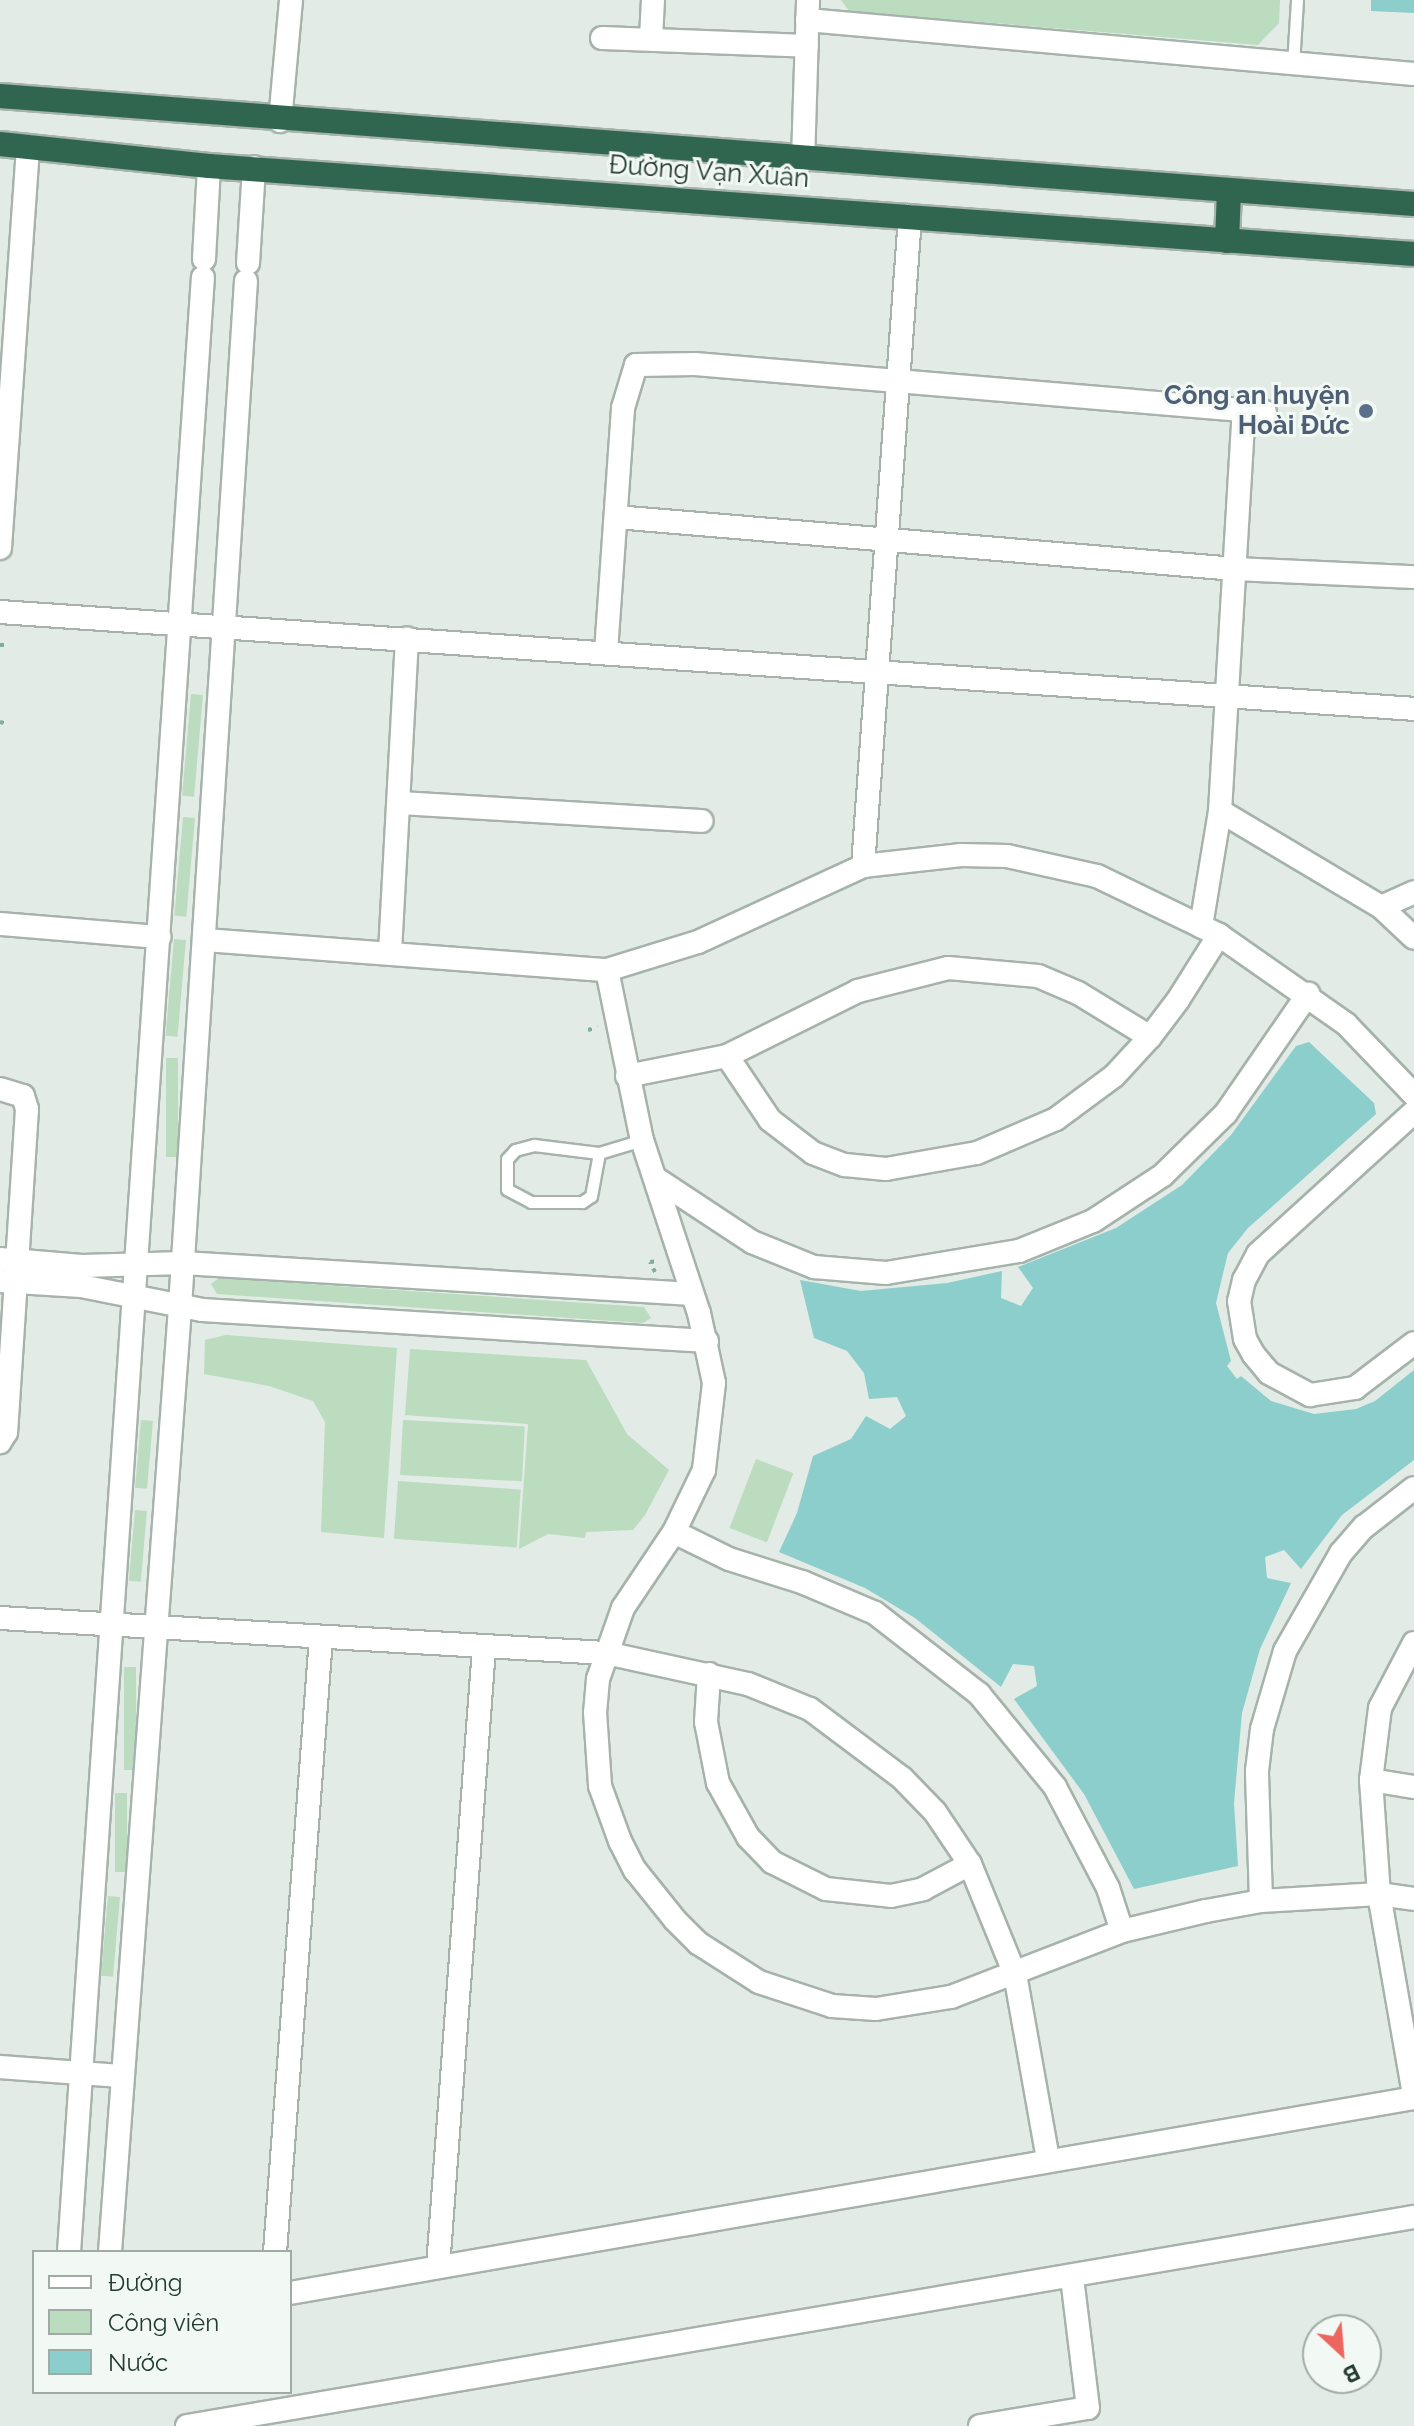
<!DOCTYPE html>
<meta charset="utf-8">
<style>
body{margin:0}
#map{position:relative;width:1414px;height:2426px;overflow:hidden;background:#e2ebe5;font-family:Raleway,sans-serif}
div>[style]{position:absolute}
.green>*{inset:0;background:#bbdcbe;transform-origin:0 0}
.water>*{inset:0;background:#8ccecb}
.path>*{height:4px;margin-top:-2px;transform-origin:0;background:repeating-linear-gradient(90deg,#83ad98 0 4px,transparent 0 10px)}
.roads{filter:drop-shadow(2px 0 #a5b3ab) drop-shadow(-2px 0 #a5b3ab) drop-shadow(0 2px #a5b3ab) drop-shadow(0 -2px #a5b3ab)}
.lane>*{height:11px;margin:-5.5px;padding:0 5.5px;transform-origin:5.5px;border-radius:5.5px;background:#fff}
.street>*{height:22px;margin:-11px;padding:0 11px;transform-origin:11px;border-radius:11px;background:#fff}
.highway>*{height:24px;margin:-12px;padding:0 12px;transform-origin:12px;border-radius:12px;background:#306650}
.dots>*{width:22px;height:22px;translate:-50% -50%;box-sizing:border-box;border:4px solid #f2f8f4;border-radius:50%}
span{translate:-50% -50%;white-space:nowrap;text-align:center;line-height:1.15;-webkit-text-stroke:6px #f2f8f4;paint-order:stroke}
.street-label{font-size:26px;color:#233b30}
.service-label{font-size:26px;color:#4e5e75;font-weight:700}
.right{translate:-100% -50%;text-align:right}
.legend{position:absolute;left:32px;top:2250px;width:260px;height:144px;box-sizing:border-box;background:#f2f8f4;border:2px solid #9faca6;margin:0;padding:10px 14px;list-style:none;font-size:24px;color:#233b30}
.legend li{display:flex;align-items:center;gap:16px;height:40px}
.legend b{width:40px;border:2px solid #9faca6}
.north{position:absolute;left:1302px;top:2314px;width:80px;height:80px;box-sizing:border-box;background:#f2f8f4;border:2px solid #9faca6;border-radius:50%;rotate:154deg;font-size:22px;font-weight:700;line-height:32px;text-align:center;color:#233b30}
.north::after{content:'';display:block;margin:auto;width:28px;height:36px;background:#ec665f;clip-path:polygon(50% 0,100% 100%,50% 72%,0 100%)}
</style>
<div id="map">
<div class="green">
<div style="clip-path:polygon(841px 0,1280px 0,1279px 23px,1258px 45px,849px 11px)"></div>
<div style="left:191px;top:694px;width:12px;height:102px;rotate:5deg"></div>
<div style="left:183px;top:817px;width:12px;height:99px;rotate:5deg"></div>
<div style="left:174px;top:939px;width:12px;height:97px;rotate:5deg"></div>
<div style="left:166px;top:1058px;width:12px;height:99px"></div>
<div style="clip-path:polygon(219px 1278px,644px 1307px,651px 1318px,643px 1323px,217px 1294px,211px 1284px)"></div>
<div style="clip-path:polygon(226px 1335px,397px 1348px,384px 1538px,321px 1532px,325px 1422px,313px 1401px,269px 1386px,204px 1374px,205px 1340px)"></div>
<div style="clip-path:polygon(410px 1349px,586px 1360px,627px 1434px,669px 1470px,645px 1515px,633px 1530px,586px 1532px,585px 1538px,548px 1534px,519px 1549px,528px 1424px,405px 1415px)"></div>
<div style="left:141px;top:1420px;width:12px;height:68px;rotate:5deg"></div>
<div style="left:403px;top:1420px;width:122px;height:55px;rotate:3deg"></div>
<div style="left:756px;top:1459px;width:40px;height:74px;rotate:21deg"></div>
<div style="left:398px;top:1481px;width:123px;height:58px;rotate:4deg"></div>
<div style="left:135px;top:1510px;width:12px;height:71px;rotate:5deg"></div>
<div style="left:124px;top:1667px;width:12px;height:103px"></div>
<div style="left:115px;top:1793px;width:12px;height:79px"></div>
<div style="left:108px;top:1896px;width:12px;height:80px;rotate:5deg"></div>
</div>
<div class="water">
<div style="clip-path:polygon(1371px 0,1414px 0,1414px 13px,1371px 11px)"></div>
<div style="clip-path:polygon(1309px 1042px,1374px 1103px,1376px 1114px,1248px 1228px,1228px 1253px,1216px 1303px,1231px 1361px,1227px 1366px,1237px 1379px,1241px 1376px,1271px 1401px,1314px 1414px,1356px 1409px,1375px 1401px,1414px 1370px,1414px 1460px,1342px 1515px,1301px 1569px,1284px 1550px,1265px 1557px,1267px 1578px,1291px 1583px,1260px 1649px,1242px 1713px,1234px 1803px,1238px 1866px,1134px 1889px,1084px 1794px,1014px 1699px,1037px 1686px,1034px 1666px,1013px 1664px,1001px 1687px,915px 1618px,865px 1588px,779px 1552px,797px 1513px,813px 1456px,851px 1439px,866px 1416px,890px 1429px,906px 1416px,897px 1397px,869px 1399px,864px 1373px,847px 1351px,814px 1338px,800px 1280px,861px 1291px,947px 1283px,1002px 1271px,1001px 1298px,1021px 1306px,1033px 1288px,1018px 1267px,1116px 1228px,1182px 1185px,1231px 1135px,1296px 1046px)"></div>
</div>
<div class="path">
<div style="left:0;top:645px;width:9px"></div>
<div style="left:0;top:722px;width:4px;rotate:14deg"></div>
<div style="left:588px;top:1030px;width:10px;rotate:-17deg"></div>
<div style="left:655px;top:1272px;width:11px;rotate:-117deg"></div>
<div style="left:650px;top:1262px;width:9px;rotate:-6deg"></div>
</div>
<div class="roads">
<div class="lane">
<div style="left:1293px;top:64px;width:64px;rotate:-86.4deg"></div>
<div style="left:599px;top:1153px;width:44px;rotate:100.5deg"></div>
<div style="left:591px;top:1196px;width:11px;rotate:146deg"></div>
<div style="left:582px;top:1202px;width:51px;rotate:180deg"></div>
<div style="left:531px;top:1202px;width:27px;rotate:-152deg"></div>
<div style="left:507px;top:1189px;width:30px;rotate:-90deg"></div>
<div style="left:507px;top:1159px;width:12px;rotate:-48deg"></div>
<div style="left:515px;top:1150px;width:20px;rotate:-15deg"></div>
<div style="left:534px;top:1145px;width:65px;rotate:7deg"></div>
<div style="left:599px;top:1153px;width:45px;rotate:-16.8deg"></div>
</div>
<div class="street">
<div style="left:807px;top:20px;width:609px;rotate:5.08deg"></div>
<div style="left:602px;top:38px;width:205px;rotate:2.2deg"></div>
<div style="left:651px;top:38px;width:38px;rotate:-87deg"></div>
<div style="left:280px;top:121px;width:121px;rotate:-84.8deg"></div>
<div style="left:803px;top:161px;width:161px;rotate:-88.2deg"></div>
<div style="left:204px;top:259px;width:93px;rotate:-86.9deg"></div>
<div style="left:248px;top:263px;width:96px;rotate:-86.4deg"></div>
<div style="left:616px;top:517px;width:621px;rotate:4.8deg"></div>
<div style="left:1235px;top:569px;width:179px;rotate:2.6deg"></div>
<div style="left:0;top:548px;width:403px;rotate:-86deg"></div>
<div style="left:0;top:612px;width:1417px;rotate:3.92deg"></div>
<div style="left:606px;top:652px;width:245px;rotate:-86deg"></div>
<div style="left:623px;top:408px;width:45px;rotate:-73.2deg"></div>
<div style="left:636px;top:365px;width:59px;rotate:-1deg"></div>
<div style="left:695px;top:364px;width:572px;rotate:4.81deg"></div>
<div style="left:399px;top:803px;width:303px;rotate:3.4deg"></div>
<div style="left:1220px;top:811px;width:187px;rotate:30.8deg"></div>
<div style="left:1381px;top:907px;width:45px;rotate:43.2deg"></div>
<div style="left:863px;top:866px;width:652px;rotate:-85.86deg"></div>
<div style="left:1381px;top:907px;width:36px;rotate:-24deg"></div>
<div style="left:0;top:924px;width:160px;rotate:4.7deg"></div>
<div style="left:1201px;top:926px;width:117px;rotate:-80.6deg"></div>
<div style="left:1220px;top:811px;width:402px;rotate:-86.6deg"></div>
<div style="left:205px;top:940px;width:403px;rotate:4.3deg"></div>
<div style="left:607px;top:970px;width:95px;rotate:-17.1deg"></div>
<div style="left:698px;top:942px;width:182px;rotate:-24.7deg"></div>
<div style="left:863px;top:866px;width:99px;rotate:-6.4deg"></div>
<div style="left:961px;top:855px;width:46px;rotate:1.2deg"></div>
<div style="left:1007px;top:856px;width:92px;rotate:12.5deg"></div>
<div style="left:1097px;top:876px;width:136px;rotate:25.8deg"></div>
<div style="left:1219px;top:935px;width:155px;rotate:35deg"></div>
<div style="left:1346px;top:1024px;width:98px;rotate:46.2deg"></div>
<div style="left:390px;top:952px;width:314px;rotate:-86.9deg"></div>
<div style="left:607px;top:970px;width:174px;rotate:78.4deg"></div>
<div style="left:642px;top:1140px;width:182px;rotate:71.8deg"></div>
<div style="left:699px;top:1313px;width:72px;rotate:77.9deg"></div>
<div style="left:714px;top:1383px;width:88px;rotate:96.6deg"></div>
<div style="left:704px;top:1470px;width:69px;rotate:115.8deg"></div>
<div style="left:674px;top:1532px;width:92px;rotate:123.9deg"></div>
<div style="left:623px;top:1608px;width:75px;rotate:109.4deg"></div>
<div style="left:598px;top:1679px;width:33px;rotate:95deg"></div>
<div style="left:595px;top:1712px;width:74px;rotate:86.1deg"></div>
<div style="left:600px;top:1786px;width:59px;rotate:70deg"></div>
<div style="left:620px;top:1841px;width:33px;rotate:63deg"></div>
<div style="left:635px;top:1870px;width:64px;rotate:51.3deg"></div>
<div style="left:675px;top:1920px;width:33px;rotate:45deg"></div>
<div style="left:698px;top:1943px;width:72px;rotate:32.6deg"></div>
<div style="left:759px;top:1982px;width:77px;rotate:18.2deg"></div>
<div style="left:832px;top:2006px;width:44px;rotate:3.9deg"></div>
<div style="left:876px;top:2009px;width:76px;rotate:-9.1deg"></div>
<div style="left:951px;top:1997px;width:183px;rotate:-21.1deg"></div>
<div style="left:1122px;top:1931px;width:86px;rotate:-13.4deg"></div>
<div style="left:1206px;top:1911px;width:56px;rotate:-10.3deg"></div>
<div style="left:1261px;top:1901px;width:118px;rotate:-3.4deg"></div>
<div style="left:1379px;top:1894px;width:35px;rotate:8deg"></div>
<div style="left:1150px;top:1037px;width:84px;rotate:-148.6deg"></div>
<div style="left:1078px;top:993px;width:43px;rotate:-157deg"></div>
<div style="left:1038px;top:976px;width:90px;rotate:-174.9deg"></div>
<div style="left:948px;top:968px;width:93px;rotate:165.7deg"></div>
<div style="left:858px;top:991px;width:146px;rotate:153.6deg"></div>
<div style="left:727px;top:1056px;width:77px;rotate:56.1deg"></div>
<div style="left:770px;top:1120px;width:54px;rotate:37.5deg"></div>
<div style="left:813px;top:1153px;width:34px;rotate:21deg"></div>
<div style="left:845px;top:1165px;width:41px;rotate:5.6deg"></div>
<div style="left:886px;top:1169px;width:92px;rotate:-10deg"></div>
<div style="left:977px;top:1153px;width:86px;rotate:-23.3deg"></div>
<div style="left:1056px;top:1119px;width:72px;rotate:-36.6deg"></div>
<div style="left:1114px;top:1076px;width:53px;rotate:-47.3deg"></div>
<div style="left:1150px;top:1037px;width:46px;rotate:-52.9deg"></div>
<div style="left:1178px;top:1000px;width:77px;rotate:-57.8deg"></div>
<div style="left:627px;top:1076px;width:102px;rotate:-11.3deg"></div>
<div style="left:0;top:1089px;width:24px;rotate:17deg"></div>
<div style="left:23px;top:1096px;width:14px;rotate:73deg"></div>
<div style="left:27px;top:1109px;width:324px;rotate:93.7deg"></div>
<div style="left:6px;top:1432px;width:12px;rotate:121deg"></div>
<div style="left:1414px;top:1112px;width:211px;rotate:137.7deg"></div>
<div style="left:1258px;top:1254px;width:30px;rotate:118deg"></div>
<div style="left:1244px;top:1280px;width:22px;rotate:103deg"></div>
<div style="left:1239px;top:1301px;width:38px;rotate:81deg"></div>
<div style="left:1245px;top:1339px;width:18px;rotate:61deg"></div>
<div style="left:1254px;top:1355px;width:23px;rotate:50deg"></div>
<div style="left:1269px;top:1373px;width:47px;rotate:28.2deg"></div>
<div style="left:1310px;top:1395px;width:46px;rotate:-8.8deg"></div>
<div style="left:1355px;top:1388px;width:74px;rotate:-37.3deg"></div>
<div style="left:655px;top:1178px;width:116px;rotate:33.4deg"></div>
<div style="left:752px;top:1242px;width:67px;rotate:22deg"></div>
<div style="left:814px;top:1267px;width:72px;rotate:4.8deg"></div>
<div style="left:886px;top:1273px;width:135px;rotate:-9.4deg"></div>
<div style="left:1019px;top:1251px;width:80px;rotate:-22.1deg"></div>
<div style="left:1093px;top:1221px;width:84px;rotate:-33.3deg"></div>
<div style="left:1163px;top:1175px;width:88px;rotate:-44.5deg"></div>
<div style="left:1226px;top:1113px;width:145px;rotate:-55.4deg"></div>
<div style="left:0;top:1259px;width:82px;rotate:4.9deg"></div>
<div style="left:82px;top:1266px;width:101px;rotate:-1.7deg"></div>
<div style="left:183px;top:1263px;width:510px;rotate:3.49deg"></div>
<div style="left:0;top:1281px;width:81px;rotate:3.5deg"></div>
<div style="left:81px;top:1286px;width:123px;rotate:11.2deg"></div>
<div style="left:202px;top:1310px;width:506px;rotate:3.51deg"></div>
<div style="left:674px;top:1532px;width:61px;rotate:26.1deg"></div>
<div style="left:729px;top:1559px;width:77px;rotate:17.5deg"></div>
<div style="left:802px;top:1582px;width:79px;rotate:23deg"></div>
<div style="left:875px;top:1613px;width:132px;rotate:37.9deg"></div>
<div style="left:979px;top:1694px;width:120px;rotate:50.7deg"></div>
<div style="left:1055px;top:1787px;width:114px;rotate:62.3deg"></div>
<div style="left:1108px;top:1888px;width:45px;rotate:72deg"></div>
<div style="left:0;top:1618px;width:607px;rotate:3.31deg"></div>
<div style="left:606px;top:1653px;width:145px;rotate:12.3deg"></div>
<div style="left:748px;top:1684px;width:67px;rotate:22deg"></div>
<div style="left:810px;top:1709px;width:115px;rotate:36.9deg"></div>
<div style="left:902px;top:1778px;width:47px;rotate:45.9deg"></div>
<div style="left:935px;top:1812px;width:63px;rotate:56.1deg"></div>
<div style="left:970px;top:1864px;width:119px;rotate:67.8deg"></div>
<div style="left:1015px;top:1974px;width:189px;rotate:79.9deg"></div>
<div style="left:1414px;top:1643px;width:73px;rotate:117.6deg"></div>
<div style="left:1380px;top:1708px;width:73px;rotate:97.1deg"></div>
<div style="left:1371px;top:1780px;width:114px;rotate:86deg"></div>
<div style="left:1379px;top:1894px;width:204px;rotate:80.1deg"></div>
<div style="left:709px;top:1674px;width:48px;rotate:93.6deg"></div>
<div style="left:706px;top:1722px;width:62px;rotate:78.9deg"></div>
<div style="left:718px;top:1783px;width:62px;rotate:60.9deg"></div>
<div style="left:748px;top:1837px;width:35px;rotate:46deg"></div>
<div style="left:772px;top:1862px;width:60px;rotate:26.6deg"></div>
<div style="left:826px;top:1889px;width:65px;rotate:6.1deg"></div>
<div style="left:891px;top:1896px;width:33px;rotate:-12deg"></div>
<div style="left:923px;top:1889px;width:53px;rotate:-28deg"></div>
<div style="left:1371px;top:1780px;width:44px;rotate:9.2deg"></div>
<div style="left:1261px;top:1901px;width:130px;rotate:-91.8deg"></div>
<div style="left:1257px;top:1771px;width:42px;rotate:-83.2deg"></div>
<div style="left:1262px;top:1729px;width:81px;rotate:-73.6deg"></div>
<div style="left:1285px;top:1651px;width:113px;rotate:-60.3deg"></div>
<div style="left:1341px;top:1553px;width:35px;rotate:-49deg"></div>
<div style="left:1364px;top:1527px;width:63px;rotate:-38deg"></div>
<div style="left:0;top:2067px;width:120px;rotate:4.3deg"></div>
<div style="left:69px;top:2252px;width:1979px;rotate:-86.12deg"></div>
<div style="left:110px;top:2252px;width:948px;rotate:-85.76deg"></div>
<div style="left:180px;top:1307px;width:1028px;rotate:-86.32deg"></div>
<div style="left:275px;top:2252px;width:616px;rotate:-85.72deg"></div>
<div style="left:438px;top:2267px;width:621px;rotate:-85.75deg"></div>
<div style="left:290px;top:2293px;width:1141px;rotate:-9.84deg"></div>
<div style="left:187px;top:2426px;width:1245px;rotate:-9.67deg"></div>
<div style="left:980px;top:2426px;width:109px;rotate:-9.5deg"></div>
<div style="left:1088px;top:2408px;width:132px;rotate:-97deg"></div>
</div>
<div class="highway">
<div style="left:0;top:96px;width:1418px;rotate:4.37deg"></div>
<div style="left:0;top:144px;width:210px;rotate:6deg"></div>
<div style="left:209px;top:166px;width:1208px;rotate:4.18deg"></div>
<div style="left:1227px;top:241px;width:50px;rotate:-87.7deg"></div>
</div>
</div>
<div class="dots">
<div style="left:1366px;top:411px;background:#5c6f8a"></div>
</div>
<div class="street-label">
<span style="left:709px;top:172px;rotate:4deg">Đường Vạn Xuân</span>
</div>
<div class="service-label">
<span class="right" style="left:1350px;top:411px">Công an huyện<br>Hoài Đức</span>
</div>
<ul class="legend">
<li><b style="height:10px;background:#fff"></b>Đường</li>
<li><b style="height:22px;background:#bbdcbe"></b>Công viên</li>
<li><b style="height:22px;background:#8ccecb"></b>Nước</li>
</ul>
<div class="north">B</div>
</div>
